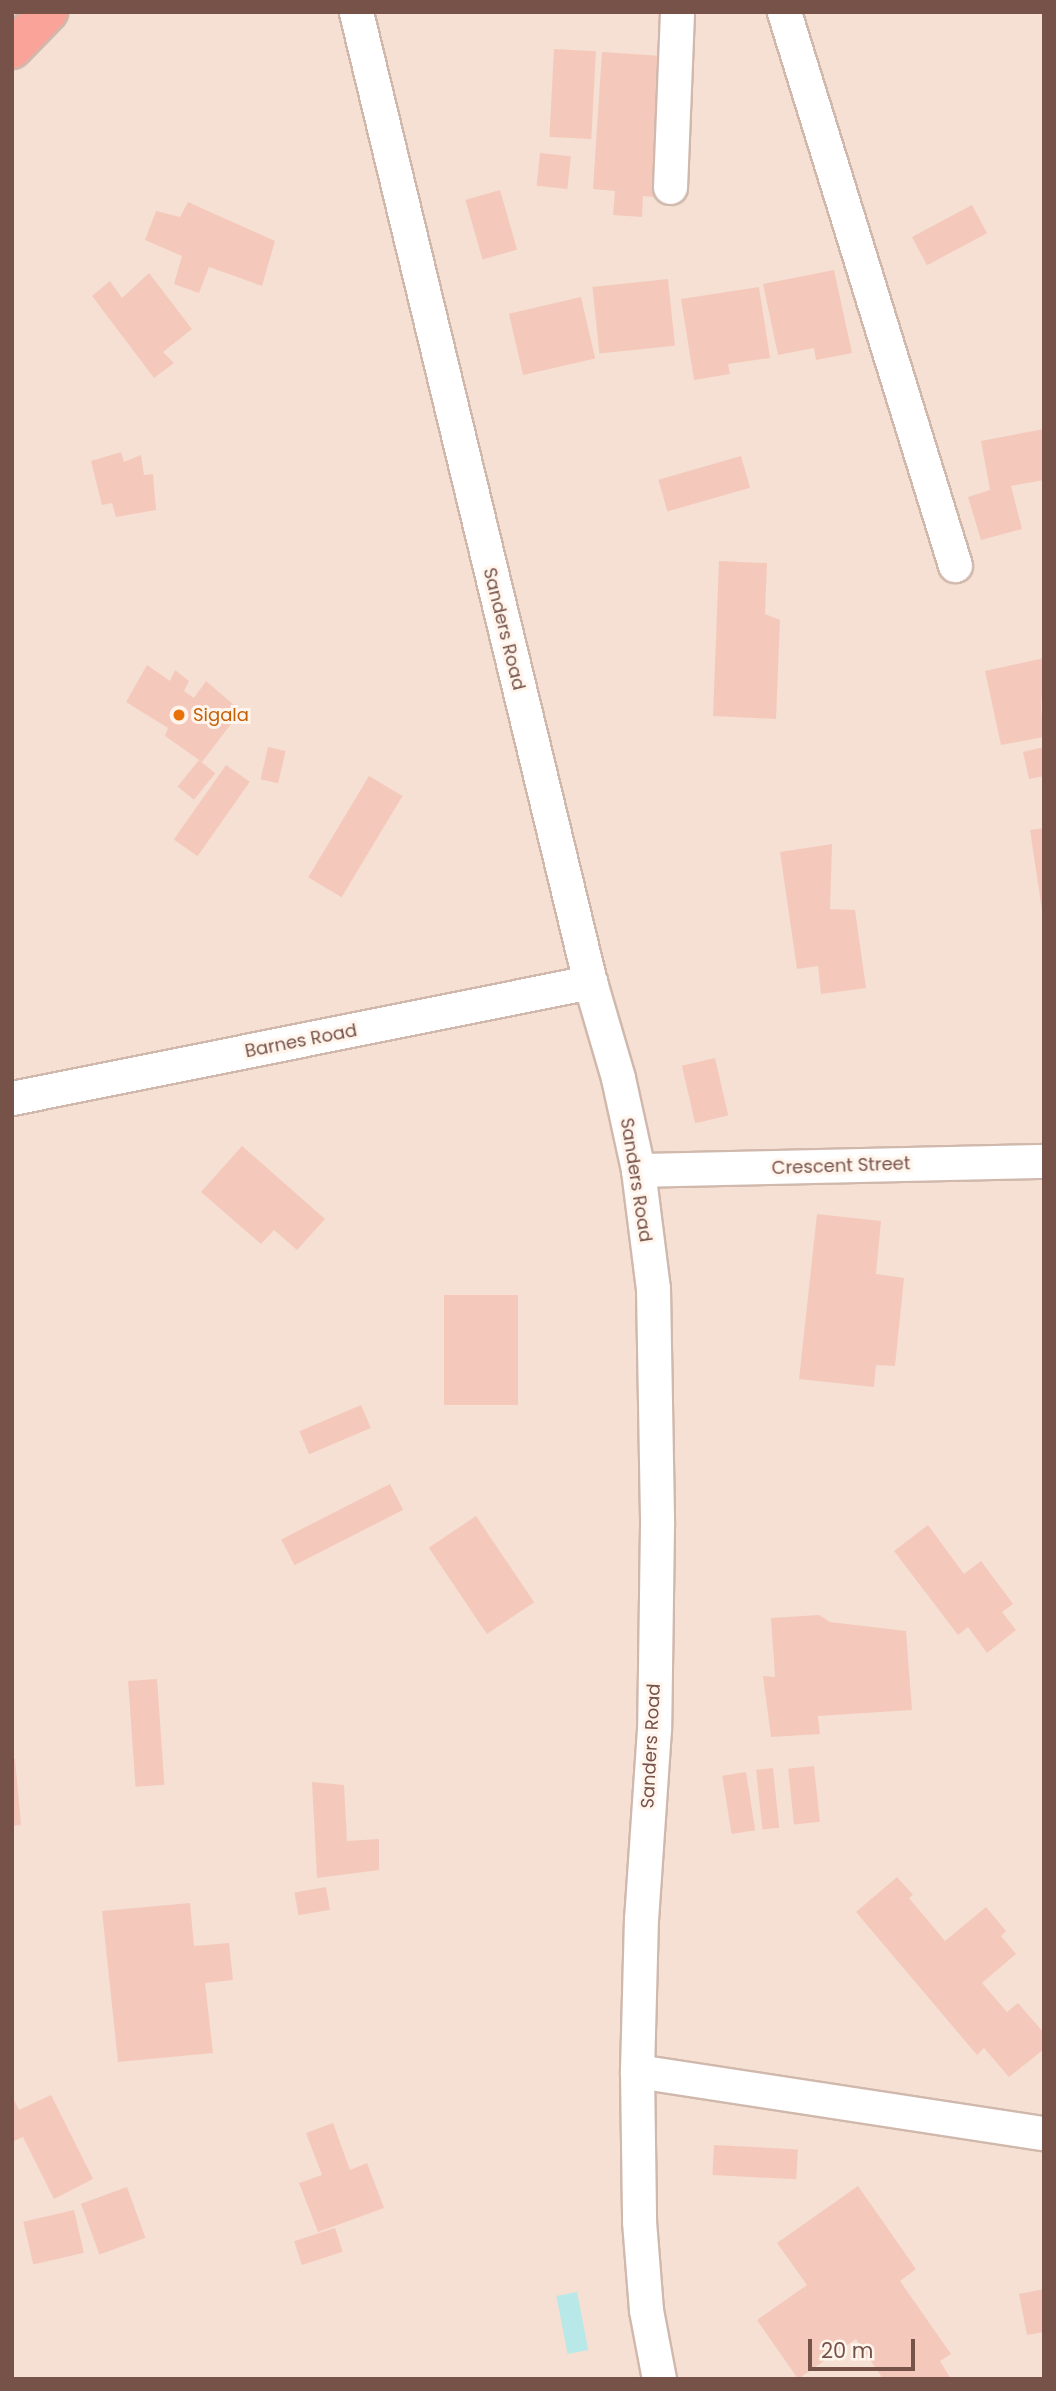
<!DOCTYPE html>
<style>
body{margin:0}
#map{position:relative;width:1056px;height:2391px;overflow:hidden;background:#fdf0e5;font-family:Poppins,sans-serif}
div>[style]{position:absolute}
.residential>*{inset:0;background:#f5e0d3;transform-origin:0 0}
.water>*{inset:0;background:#b8e8e7;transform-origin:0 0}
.building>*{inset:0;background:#f4c9bb;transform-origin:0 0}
.roads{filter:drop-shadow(2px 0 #d1b8ad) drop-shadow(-2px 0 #d1b8ad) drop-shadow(0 2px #d1b8ad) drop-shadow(0 -2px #d1b8ad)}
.street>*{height:33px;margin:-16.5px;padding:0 16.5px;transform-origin:16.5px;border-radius:16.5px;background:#fff}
.highway>*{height:38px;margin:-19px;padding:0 19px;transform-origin:19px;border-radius:19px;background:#faa399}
.dots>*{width:19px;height:19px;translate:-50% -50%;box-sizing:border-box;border:4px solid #fff5ec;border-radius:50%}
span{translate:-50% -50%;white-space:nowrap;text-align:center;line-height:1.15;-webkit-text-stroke:6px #fff5ec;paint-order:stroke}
.street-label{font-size:18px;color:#775249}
.food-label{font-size:18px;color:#c56008}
.left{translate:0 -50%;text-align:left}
.frame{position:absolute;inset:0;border:14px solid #775249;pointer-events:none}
.scale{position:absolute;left:808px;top:2339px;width:107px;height:32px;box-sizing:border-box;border:4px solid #775249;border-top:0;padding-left:9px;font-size:21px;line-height:24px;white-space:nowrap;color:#775249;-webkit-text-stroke:5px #fff5ec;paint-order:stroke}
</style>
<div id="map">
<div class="residential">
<div style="left:12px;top:12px;width:1032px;height:2367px"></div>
</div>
<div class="water">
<div style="left:577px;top:2292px;width:59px;height:21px;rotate:79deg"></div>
</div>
<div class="building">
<div style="left:554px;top:49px;width:42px;height:88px;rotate:3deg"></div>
<div style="clip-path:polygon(602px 52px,662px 56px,654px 197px,643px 196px,642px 217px,613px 215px,615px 191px,593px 189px)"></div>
<div style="left:540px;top:153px;width:31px;height:33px;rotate:6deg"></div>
<div style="left:500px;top:190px;width:62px;height:36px;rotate:74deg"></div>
<div style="clip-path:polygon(188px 202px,275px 241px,262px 286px,209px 267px,199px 293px,174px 284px,182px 256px,145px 240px,156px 211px,180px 217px)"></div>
<div style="left:972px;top:205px;width:32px;height:68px;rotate:62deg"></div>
<div style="clip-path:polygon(834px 270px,852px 353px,816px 360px,814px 348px,778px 355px,763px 284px)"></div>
<div style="clip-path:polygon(149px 273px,192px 329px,163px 352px,174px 363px,154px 378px,92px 296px,110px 281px,122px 298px)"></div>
<div style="left:668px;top:279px;width:67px;height:76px;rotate:84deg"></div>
<div style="clip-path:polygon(759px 287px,770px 358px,728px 364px,730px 374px,694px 380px,681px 299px)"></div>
<div style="left:581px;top:297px;width:63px;height:74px;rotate:77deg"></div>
<div style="clip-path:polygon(1044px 429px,1044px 480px,1011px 486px,1022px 529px,981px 540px,968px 497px,990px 490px,981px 441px)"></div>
<div style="clip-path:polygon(121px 452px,124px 462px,141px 455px,144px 475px,153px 474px,156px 510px,116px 517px,112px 503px,102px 505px,91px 461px)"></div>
<div style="left:741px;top:456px;width:33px;height:86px;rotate:74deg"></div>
<div style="clip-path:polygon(719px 561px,767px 563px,765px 614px,780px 620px,776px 719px,713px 716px)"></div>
<div style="clip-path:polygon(1044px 658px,1041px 708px,1044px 737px,1001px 745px,985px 671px)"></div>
<div style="clip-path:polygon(147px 665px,170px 681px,175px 670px,189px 681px,184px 691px,194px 698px,206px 681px,241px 711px,202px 762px,165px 736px,168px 728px,126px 702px)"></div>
<div style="left:268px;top:747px;width:18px;height:33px;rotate:13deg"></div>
<div style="clip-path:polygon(1044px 747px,1044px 776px,1029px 779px,1023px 752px)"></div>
<div style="left:199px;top:760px;width:21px;height:34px;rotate:39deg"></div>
<div style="left:226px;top:765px;width:29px;height:91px;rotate:35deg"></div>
<div style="left:369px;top:776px;width:39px;height:118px;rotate:31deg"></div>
<div style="clip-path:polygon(1044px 828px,1044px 910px,1042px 910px,1030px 830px)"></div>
<div style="clip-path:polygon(832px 844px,830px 909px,855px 910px,866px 988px,821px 994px,818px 966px,797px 969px,780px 852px)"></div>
<div style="left:715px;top:1058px;width:59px;height:34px;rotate:77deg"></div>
<div style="clip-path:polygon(242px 1146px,325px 1219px,297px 1250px,274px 1230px,261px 1244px,201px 1192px)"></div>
<div style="clip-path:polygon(817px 1214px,881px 1221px,876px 1274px,904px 1278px,895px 1366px,876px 1365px,874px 1387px,799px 1379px)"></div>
<div style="left:444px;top:1295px;width:74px;height:110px"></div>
<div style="left:361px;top:1405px;width:25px;height:67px;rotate:67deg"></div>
<div style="left:390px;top:1484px;width:29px;height:122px;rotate:63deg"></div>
<div style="left:476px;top:1516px;width:104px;height:57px;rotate:56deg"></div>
<div style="clip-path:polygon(928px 1525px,964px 1574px,981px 1561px,1013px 1604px,1002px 1612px,1016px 1630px,987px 1653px,968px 1627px,958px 1635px,894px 1551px)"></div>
<div style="clip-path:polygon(819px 1615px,830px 1622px,906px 1631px,912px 1710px,818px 1716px,820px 1734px,771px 1737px,763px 1676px,775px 1677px,771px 1618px)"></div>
<div style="left:157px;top:1679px;width:106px;height:29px;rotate:86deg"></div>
<div style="clip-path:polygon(12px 1759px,15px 1759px,21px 1825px,12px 1826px)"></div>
<div style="left:814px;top:1766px;width:56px;height:26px;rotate:84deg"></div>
<div style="left:773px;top:1768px;width:60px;height:17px;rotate:84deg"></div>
<div style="left:746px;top:1772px;width:59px;height:24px;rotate:81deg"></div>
<div style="clip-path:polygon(312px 1782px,344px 1785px,347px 1841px,379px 1839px,379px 1870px,317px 1878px)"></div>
<div style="clip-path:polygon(897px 1877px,913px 1895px,909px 1898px,945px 1941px,986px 1907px,1006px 1931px,1001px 1936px,1016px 1954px,982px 1983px,1007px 2012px,1018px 2003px,1044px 2033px,1044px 2049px,1009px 2077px,984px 2048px,977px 2055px,856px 1912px)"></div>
<div style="left:326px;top:1887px;width:23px;height:32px;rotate:80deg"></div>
<div style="clip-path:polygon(190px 1903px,194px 1946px,229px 1943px,233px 1980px,205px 1983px,213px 2053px,118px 2062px,102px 1911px)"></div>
<div style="clip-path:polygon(51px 2095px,93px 2179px,54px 2199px,23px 2137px,12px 2142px,12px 2096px,19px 2110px)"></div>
<div style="clip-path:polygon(333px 2123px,350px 2170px,367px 2163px,384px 2208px,318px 2232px,299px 2183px,322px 2175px,306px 2133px)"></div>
<div style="left:714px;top:2145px;width:84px;height:30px;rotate:3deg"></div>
<div style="clip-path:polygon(858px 2186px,916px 2269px,900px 2281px,951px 2354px,940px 2361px,951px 2379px,883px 2379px,856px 2339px,798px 2379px,757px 2320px,807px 2285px,777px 2243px)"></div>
<div style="left:127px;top:2187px;width:54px;height:49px;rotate:70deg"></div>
<div style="left:74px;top:2210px;width:44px;height:52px;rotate:77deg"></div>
<div style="left:335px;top:2228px;width:25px;height:43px;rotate:72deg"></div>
<div style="clip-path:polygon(1044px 2289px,1044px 2332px,1027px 2335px,1019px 2294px)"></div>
</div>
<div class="roads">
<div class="street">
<div style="left:356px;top:12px;width:998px;rotate:76.44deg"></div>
<div style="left:590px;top:982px;width:100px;rotate:73.7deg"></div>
<div style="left:618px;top:1078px;width:94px;rotate:77.7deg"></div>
<div style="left:638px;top:1170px;width:119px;rotate:82.8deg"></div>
<div style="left:653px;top:1288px;width:237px;rotate:89deg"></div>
<div style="left:657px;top:1525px;width:204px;rotate:90.8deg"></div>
<div style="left:654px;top:1729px;width:189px;rotate:93.9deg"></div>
<div style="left:641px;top:1918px;width:153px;rotate:91.5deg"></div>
<div style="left:637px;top:2071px;width:150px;rotate:89.2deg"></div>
<div style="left:639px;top:2221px;width:89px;rotate:85.5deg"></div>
<div style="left:646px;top:2310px;width:70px;rotate:79.3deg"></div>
<div style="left:784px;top:12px;width:579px;rotate:72.82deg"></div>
<div style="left:670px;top:187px;width:175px;rotate:-87.7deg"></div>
<div style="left:12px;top:1098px;width:590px;rotate:-11.35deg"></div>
<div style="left:638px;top:1170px;width:406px;rotate:-1.3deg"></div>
<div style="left:637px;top:2071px;width:412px;rotate:8.7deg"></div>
</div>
<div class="highway">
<div style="left:12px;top:49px;width:52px;rotate:-45.8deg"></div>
</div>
</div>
<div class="dots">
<div style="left:179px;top:715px;background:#e8710a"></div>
</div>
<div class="street-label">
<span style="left:504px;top:629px;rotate:76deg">Sanders Road</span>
<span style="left:301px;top:1041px;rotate:-11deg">Barnes Road</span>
<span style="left:841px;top:1166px;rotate:-2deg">Crescent Street</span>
<span style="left:636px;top:1180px;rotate:81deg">Sanders Road</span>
<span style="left:651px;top:1746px;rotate:-87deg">Sanders Road</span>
</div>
<div class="food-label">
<span class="left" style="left:193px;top:715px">Sigala</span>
</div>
<div class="frame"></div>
<div class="scale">20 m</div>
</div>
